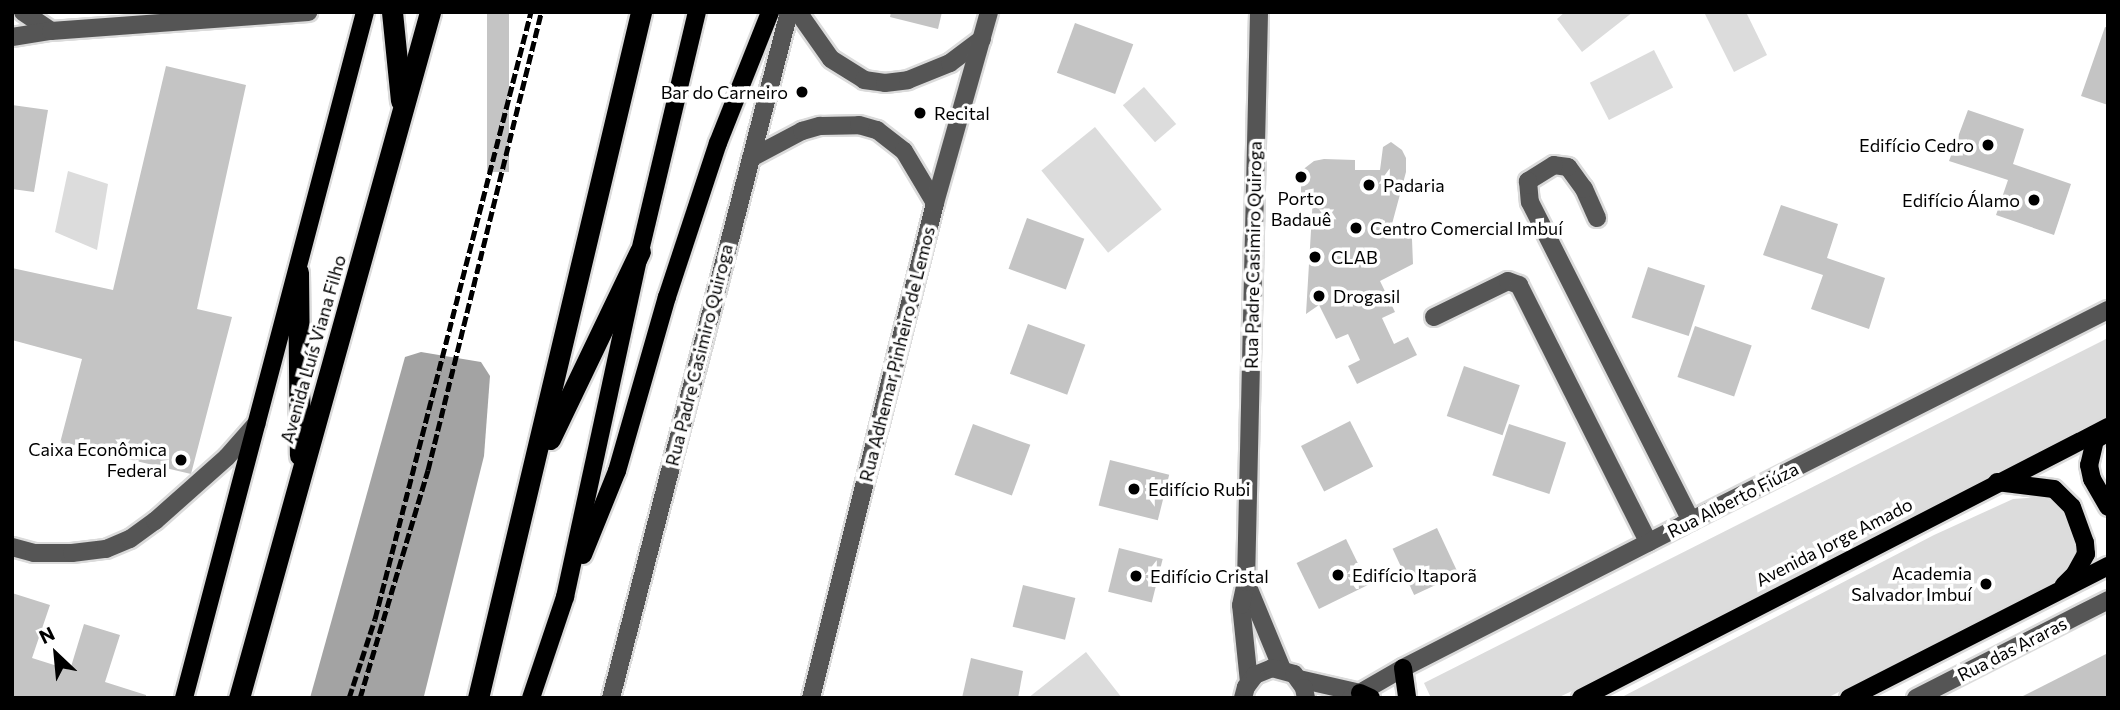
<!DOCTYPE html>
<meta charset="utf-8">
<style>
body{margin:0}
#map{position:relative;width:2120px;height:710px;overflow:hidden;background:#fff;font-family:Commissioner,sans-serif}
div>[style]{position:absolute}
.green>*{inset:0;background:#dcdcdc;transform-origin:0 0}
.water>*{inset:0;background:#a3a3a3}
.building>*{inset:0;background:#c4c4c4;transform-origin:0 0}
.roads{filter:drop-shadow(2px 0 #dbdbdb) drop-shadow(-2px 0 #dbdbdb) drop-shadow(0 2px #dbdbdb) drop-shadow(0 -2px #dbdbdb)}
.minor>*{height:18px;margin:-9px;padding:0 9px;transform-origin:9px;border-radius:9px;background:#555}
.major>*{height:18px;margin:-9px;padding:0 9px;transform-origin:9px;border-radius:9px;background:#000}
.highway>*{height:21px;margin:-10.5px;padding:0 10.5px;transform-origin:10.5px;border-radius:10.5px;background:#000}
.rail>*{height:5px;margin-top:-2.5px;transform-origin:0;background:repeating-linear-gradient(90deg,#000 0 10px,transparent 0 13.5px)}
.dots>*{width:19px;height:19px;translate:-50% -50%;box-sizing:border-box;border:4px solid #fff;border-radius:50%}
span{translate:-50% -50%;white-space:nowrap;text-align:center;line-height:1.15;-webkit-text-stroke:7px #fff;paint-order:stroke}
.poi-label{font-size:18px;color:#000}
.right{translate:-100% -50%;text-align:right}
.left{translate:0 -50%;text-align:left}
.street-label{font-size:18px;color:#000}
.frame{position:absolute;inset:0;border:14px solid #000;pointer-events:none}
.north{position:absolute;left:21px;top:619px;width:70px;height:70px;-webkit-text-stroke:5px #fff;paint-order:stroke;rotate:334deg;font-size:19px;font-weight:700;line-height:28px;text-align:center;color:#000}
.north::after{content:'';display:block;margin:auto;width:24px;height:32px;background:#000;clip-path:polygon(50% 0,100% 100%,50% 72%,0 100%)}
</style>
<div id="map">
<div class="green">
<div style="clip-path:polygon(1565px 12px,1633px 12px,1582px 52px,1557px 19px)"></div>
<div style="clip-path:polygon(1704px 12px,1746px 12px,1767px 55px,1734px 72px)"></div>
<div style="left:1654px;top:50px;width:42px;height:72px;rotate:63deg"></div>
<div style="left:1144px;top:87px;width:49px;height:28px;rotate:49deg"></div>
<div style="left:1095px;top:127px;width:106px;height:69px;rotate:51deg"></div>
<div style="clip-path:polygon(68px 171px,108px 184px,97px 250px,55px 232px)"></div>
<div style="clip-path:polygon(2108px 338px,2108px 417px,1764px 602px,1557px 698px,1431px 698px,1424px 683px)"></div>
<div style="clip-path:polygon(2043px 497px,2066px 510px,2080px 555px,2063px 579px,1827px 698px,1620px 698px,1934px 535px,2013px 499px)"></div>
<div style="clip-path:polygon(1086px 652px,1122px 698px,1028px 698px)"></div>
</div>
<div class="water">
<div style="clip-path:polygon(421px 352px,481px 362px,490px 376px,484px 456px,424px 696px,310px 698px,405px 357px)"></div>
</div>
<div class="building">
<div style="left:487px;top:12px;width:22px;height:160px"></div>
<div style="clip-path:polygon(891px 12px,942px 12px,938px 29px,890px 17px)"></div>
<div style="left:1075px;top:23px;width:62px;height:53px;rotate:20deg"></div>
<div style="clip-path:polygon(2105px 27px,2108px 28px,2108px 105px,2081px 96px)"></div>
<div style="clip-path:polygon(166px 66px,246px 85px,197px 309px,232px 317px,191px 474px,60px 443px,82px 359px,12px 340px,12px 268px,113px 290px)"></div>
<div style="clip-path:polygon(12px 105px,48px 110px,34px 192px,12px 189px)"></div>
<div style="clip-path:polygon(1968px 110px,2024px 129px,2013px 164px,2071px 184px,2054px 235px,1996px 215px,2008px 180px,1949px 161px)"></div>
<div style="clip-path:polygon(1391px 142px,1402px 150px,1406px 158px,1406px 172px,1392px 224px,1409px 232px,1412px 239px,1413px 264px,1380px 281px,1395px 312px,1382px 318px,1394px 344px,1408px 337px,1417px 355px,1357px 384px,1348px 366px,1360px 360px,1348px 334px,1336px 339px,1319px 305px,1306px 314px,1313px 197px,1301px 195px,1301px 171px,1314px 161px,1324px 159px,1355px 160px,1355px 170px,1380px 170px,1383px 147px)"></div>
<div style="clip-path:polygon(1781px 205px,1838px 224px,1827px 258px,1885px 278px,1869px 329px,1811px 309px,1823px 275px,1763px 255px)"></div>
<div style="left:1027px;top:218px;width:61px;height:54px;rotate:20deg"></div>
<div style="left:1648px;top:267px;width:60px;height:53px;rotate:18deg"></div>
<div style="left:1028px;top:324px;width:61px;height:53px;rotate:20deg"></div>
<div style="left:1695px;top:326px;width:60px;height:54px;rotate:19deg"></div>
<div style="left:1464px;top:366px;width:59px;height:53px;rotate:19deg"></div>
<div style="left:1350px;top:421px;width:51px;height:55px;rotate:63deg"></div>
<div style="left:973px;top:424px;width:61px;height:54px;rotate:20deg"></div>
<div style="left:1509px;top:424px;width:60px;height:54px;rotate:18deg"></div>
<div style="left:1110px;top:460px;width:61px;height:47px;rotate:14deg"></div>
<div style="left:1437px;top:528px;width:51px;height:49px;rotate:65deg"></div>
<div style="left:1346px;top:539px;width:51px;height:55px;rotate:64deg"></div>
<div style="left:1119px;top:548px;width:45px;height:45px;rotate:14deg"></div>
<div style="left:1023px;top:585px;width:54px;height:43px;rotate:14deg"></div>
<div style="clip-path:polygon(12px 593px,50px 605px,32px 658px,70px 670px,84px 624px,120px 635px,105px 682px,146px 695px,146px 698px,12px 698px)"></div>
<div style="clip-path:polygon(2108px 653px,2108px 698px,2019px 698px)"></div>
<div style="clip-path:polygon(971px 658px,1023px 671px,1018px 698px,962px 698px)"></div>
</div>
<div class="roads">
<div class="minor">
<div style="left:23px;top:12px;width:34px;rotate:34deg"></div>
<div style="left:798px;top:12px;width:57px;rotate:54.9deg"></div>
<div style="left:831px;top:59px;width:39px;rotate:32deg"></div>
<div style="left:864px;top:80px;width:21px;rotate:8deg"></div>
<div style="left:885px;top:83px;width:23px;rotate:-7deg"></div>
<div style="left:908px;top:80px;width:45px;rotate:-22deg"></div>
<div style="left:950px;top:63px;width:40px;rotate:-37deg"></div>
<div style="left:12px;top:37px;width:39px;rotate:-9deg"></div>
<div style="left:51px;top:31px;width:258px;rotate:-4.2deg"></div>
<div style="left:751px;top:158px;width:58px;rotate:-27.9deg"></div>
<div style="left:802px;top:131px;width:19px;rotate:-16deg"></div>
<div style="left:820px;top:126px;width:39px;rotate:-1deg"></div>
<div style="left:859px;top:125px;width:19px;rotate:16deg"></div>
<div style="left:877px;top:130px;width:34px;rotate:38deg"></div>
<div style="left:904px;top:151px;width:61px;rotate:59.2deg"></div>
<div style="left:1597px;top:218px;width:32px;rotate:-114deg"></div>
<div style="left:1584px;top:189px;width:27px;rotate:-126deg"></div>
<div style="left:1568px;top:167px;width:14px;rotate:-172deg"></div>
<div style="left:1554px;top:165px;width:31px;rotate:148deg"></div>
<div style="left:1528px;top:181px;width:21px;rotate:85deg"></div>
<div style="left:1530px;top:202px;width:357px;rotate:63.2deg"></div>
<div style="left:1434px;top:317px;width:82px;rotate:-25.9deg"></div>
<div style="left:1508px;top:281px;width:12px;rotate:20deg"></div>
<div style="left:1519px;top:285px;width:288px;rotate:63.3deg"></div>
<div style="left:12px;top:547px;width:23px;rotate:15deg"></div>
<div style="left:34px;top:553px;width:38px"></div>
<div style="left:72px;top:553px;width:34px;rotate:-7deg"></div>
<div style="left:106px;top:549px;width:26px;rotate:-23deg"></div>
<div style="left:130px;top:539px;width:31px;rotate:-36deg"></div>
<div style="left:155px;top:521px;width:96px;rotate:-41.6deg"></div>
<div style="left:227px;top:457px;width:45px;rotate:-48.6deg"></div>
<div style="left:1246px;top:582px;width:94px;rotate:67.5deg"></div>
<div style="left:1299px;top:679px;width:63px;rotate:12.9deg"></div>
<div style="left:1249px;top:682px;width:77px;rotate:-95.9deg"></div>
<div style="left:1241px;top:605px;width:24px;rotate:-78deg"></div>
<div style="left:1246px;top:582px;width:570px;rotate:-88.69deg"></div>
<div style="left:611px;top:698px;width:709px;rotate:-75.45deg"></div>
<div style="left:811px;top:698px;width:510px;rotate:-75.94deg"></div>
<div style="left:935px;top:203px;width:198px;rotate:-74.2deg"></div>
<div style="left:1243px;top:698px;width:11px;rotate:-75deg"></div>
<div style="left:1246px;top:687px;width:15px;rotate:-53deg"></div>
<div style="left:1255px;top:675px;width:18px;rotate:-22deg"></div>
<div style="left:1272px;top:668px;width:23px;rotate:15deg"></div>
<div style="left:1294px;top:674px;width:17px;rotate:54deg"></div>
<div style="left:1304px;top:688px;width:10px;rotate:79deg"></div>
<div style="left:1351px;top:698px;width:60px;rotate:-30deg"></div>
<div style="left:1403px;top:668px;width:314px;rotate:-27.1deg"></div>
<div style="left:1682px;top:525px;width:477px;rotate:-26.8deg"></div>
<div style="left:1916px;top:698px;width:216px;rotate:-27deg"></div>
</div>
<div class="major">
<div style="left:2108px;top:432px;width:15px;rotate:148deg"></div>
<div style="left:2095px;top:440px;width:26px;rotate:103deg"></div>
<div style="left:2089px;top:465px;width:14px;rotate:78deg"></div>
<div style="left:2092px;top:479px;width:32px;rotate:60deg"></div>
<div style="left:1997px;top:482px;width:57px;rotate:7deg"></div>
<div style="left:2054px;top:489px;width:25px;rotate:45deg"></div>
<div style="left:2072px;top:507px;width:38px;rotate:70deg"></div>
<div style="left:2085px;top:543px;width:11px;rotate:85deg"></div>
<div style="left:2086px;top:554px;width:23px;rotate:119deg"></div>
<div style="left:2075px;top:574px;width:16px;rotate:135deg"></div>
<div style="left:583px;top:555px;width:91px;rotate:-68deg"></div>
<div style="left:617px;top:471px;width:181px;rotate:-74deg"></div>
<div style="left:667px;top:297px;width:162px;rotate:-71.7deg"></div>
<div style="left:718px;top:143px;width:141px;rotate:-68.3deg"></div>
<div style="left:1403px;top:668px;width:30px;rotate:82deg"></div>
<div style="left:1360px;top:693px;width:12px;rotate:24deg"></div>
<div style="left:184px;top:698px;width:709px;rotate:-75.22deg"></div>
<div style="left:531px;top:698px;width:107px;rotate:-71.4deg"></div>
<div style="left:565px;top:597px;width:354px;rotate:-77.8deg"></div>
<div style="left:640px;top:251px;width:246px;rotate:-76.6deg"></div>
<div style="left:1581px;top:698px;width:593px;rotate:-27.21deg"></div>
<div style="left:1849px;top:698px;width:291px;rotate:-27deg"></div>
</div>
<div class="highway">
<div style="left:392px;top:12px;width:89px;rotate:84.2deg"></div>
<div style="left:298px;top:272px;width:183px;rotate:89.4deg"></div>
<div style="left:550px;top:439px;width:208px;rotate:-64.4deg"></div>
<div style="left:239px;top:698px;width:712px;rotate:-74.44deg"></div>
<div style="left:478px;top:698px;width:705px;rotate:-76.63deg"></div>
</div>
</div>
<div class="rail">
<div style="left:349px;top:698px;width:83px;rotate:-71.8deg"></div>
<div style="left:375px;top:619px;width:627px;rotate:-75.59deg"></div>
<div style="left:360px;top:698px;width:238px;rotate:-73.4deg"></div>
<div style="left:428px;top:470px;width:472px;rotate:-76.1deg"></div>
</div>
<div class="dots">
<div style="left:802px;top:92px;background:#000"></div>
<div style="left:920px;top:113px;background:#000"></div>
<div style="left:1988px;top:145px;background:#000"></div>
<div style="left:1301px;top:177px;background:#000"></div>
<div style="left:1369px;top:185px;background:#000"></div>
<div style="left:2034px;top:200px;background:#000"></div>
<div style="left:1356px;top:228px;background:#000"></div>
<div style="left:1315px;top:257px;background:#000"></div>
<div style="left:1319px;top:296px;background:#000"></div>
<div style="left:181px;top:460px;background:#000"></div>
<div style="left:1134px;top:489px;background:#000"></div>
<div style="left:1338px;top:575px;background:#000"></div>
<div style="left:1136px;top:576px;background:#000"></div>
<div style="left:1986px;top:584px;background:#000"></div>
</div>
<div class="poi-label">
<span class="right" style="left:788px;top:92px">Bar do Carneiro</span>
<span class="left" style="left:934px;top:113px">Recital</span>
<span class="right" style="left:1974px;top:145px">Edifício Cedro</span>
<span class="left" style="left:1383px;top:185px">Padaria</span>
<span style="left:1301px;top:209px">Porto<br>Badauê</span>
<span class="right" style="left:2020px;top:200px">Edifício Álamo</span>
<span class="left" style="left:1370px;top:228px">Centro Comercial Imbuí</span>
<span class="left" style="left:1331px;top:257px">CLAB</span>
<span class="left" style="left:1333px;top:296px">Drogasil</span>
<span class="right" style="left:167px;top:460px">Caixa Econômica<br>Federal</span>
<span class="left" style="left:1148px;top:489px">Edifício Rubi</span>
<span class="right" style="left:1972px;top:584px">Academia<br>Salvador Imbuí</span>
<span class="left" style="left:1352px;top:575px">Edifício Itaporã</span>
<span class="left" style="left:1150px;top:576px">Edifício Cristal</span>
</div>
<div class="street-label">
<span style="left:1253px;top:255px;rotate:-89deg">Rua Padre Casimiro Quiroga</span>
<span style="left:313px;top:349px;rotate:-74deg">Avenida Luís Viana Filho</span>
<span style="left:897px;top:354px;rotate:-76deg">Rua Adhemar Pinheiro de Lemos</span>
<span style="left:699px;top:355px;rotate:-76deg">Rua Padre Casimiro Quiroga</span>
<span style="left:1733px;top:500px;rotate:-27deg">Rua Alberto Fiúza</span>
<span style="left:1834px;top:542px;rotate:-27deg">Avenida Jorge Amado</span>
<span style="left:2012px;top:649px;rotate:-27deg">Rua das Araras</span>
</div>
<div class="frame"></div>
<div class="north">N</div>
</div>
